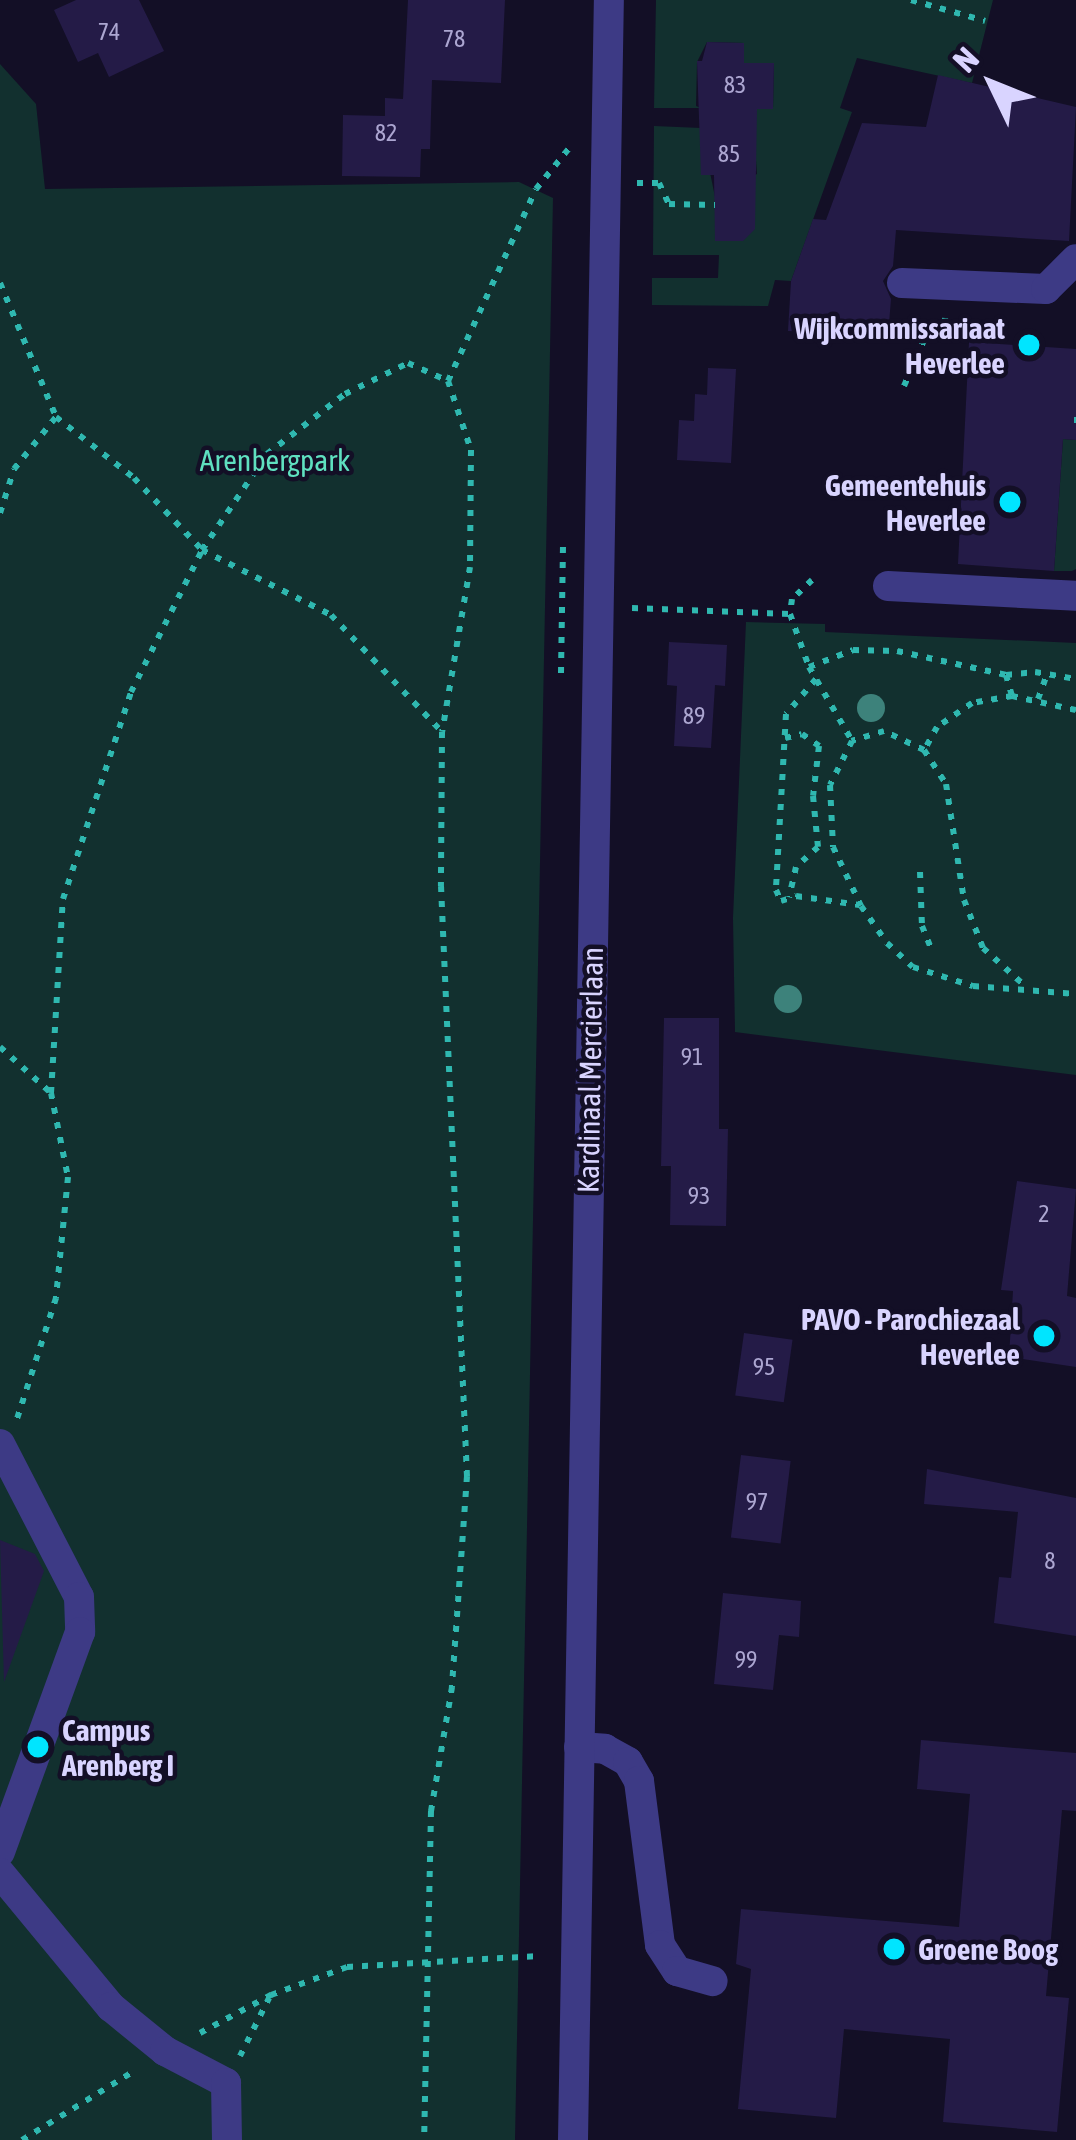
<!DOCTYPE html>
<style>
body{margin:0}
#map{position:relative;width:1076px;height:2140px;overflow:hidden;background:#130f26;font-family:"Asap Condensed",sans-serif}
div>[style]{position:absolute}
.green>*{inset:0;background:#12302f}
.building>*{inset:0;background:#241b47;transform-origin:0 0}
.path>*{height:6px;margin-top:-3px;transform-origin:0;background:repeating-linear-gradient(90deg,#2fb8b0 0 6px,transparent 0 15px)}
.minor>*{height:30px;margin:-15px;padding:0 15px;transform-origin:15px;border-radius:15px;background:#3d3a85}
.trees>*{width:28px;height:28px;margin:-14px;border-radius:50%;background:#3d827b}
.dots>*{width:33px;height:33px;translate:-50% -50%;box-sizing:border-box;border:6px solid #130f26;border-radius:50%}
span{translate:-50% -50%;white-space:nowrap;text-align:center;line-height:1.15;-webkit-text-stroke:9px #130f26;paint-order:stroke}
.number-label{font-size:24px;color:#aca6d1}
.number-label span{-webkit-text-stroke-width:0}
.poi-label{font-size:30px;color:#d9d4ff;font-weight:700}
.right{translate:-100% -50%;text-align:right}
.left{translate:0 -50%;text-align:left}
.park-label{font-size:30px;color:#5fe0c0}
.street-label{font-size:30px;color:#d9d4ff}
.north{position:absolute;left:932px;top:24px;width:120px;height:120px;-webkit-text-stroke:9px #130f26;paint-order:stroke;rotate:313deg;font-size:33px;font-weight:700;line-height:48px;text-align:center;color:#d9d4ff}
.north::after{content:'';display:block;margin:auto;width:42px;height:54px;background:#d9d4ff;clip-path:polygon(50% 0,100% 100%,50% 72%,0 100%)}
</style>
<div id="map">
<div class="green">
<div style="clip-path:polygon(656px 0,993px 0,972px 83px,857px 58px,840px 108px,852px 112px,829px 175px,791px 281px,775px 280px,768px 306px,652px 305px,652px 278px,718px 278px,719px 255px,653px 255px,654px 126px,701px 128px,715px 197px,757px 174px,752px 108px,773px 108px,774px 64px,744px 63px,744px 43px,707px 42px,697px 62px,696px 106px,701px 108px,654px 108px)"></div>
<div style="clip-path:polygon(0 64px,36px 104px,45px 189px,519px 182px,553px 198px,515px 2140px,0 2140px)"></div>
<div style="clip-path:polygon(1063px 439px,1076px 440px,1076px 569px,1072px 571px,1054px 571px)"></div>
<div style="clip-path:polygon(746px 622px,825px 624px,825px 632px,1076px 643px,1076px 1075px,735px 1032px,733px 918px)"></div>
</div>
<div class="building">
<div style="clip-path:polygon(76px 0,139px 0,164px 51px,109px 77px,98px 53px,78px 62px,54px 10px)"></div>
<div style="clip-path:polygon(408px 0,505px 0,501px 83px,432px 80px,430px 149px,421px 149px,420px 177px,342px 176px,343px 115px,385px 116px,385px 98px,403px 99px)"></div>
<div style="clip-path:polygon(707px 42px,744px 43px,744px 63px,774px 63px,773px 109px,757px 109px,755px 229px,743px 241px,715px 241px,714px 175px,701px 175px,697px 61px,702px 61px)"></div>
<div style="clip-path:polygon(938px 75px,1076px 107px,1069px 241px,896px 230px,893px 266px,883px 281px,891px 299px,888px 336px,788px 331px,791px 281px,813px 219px,826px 220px,862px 123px,926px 127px)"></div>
<div style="clip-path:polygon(969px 342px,1076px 349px,1076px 440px,1063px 439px,1054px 571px,958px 564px)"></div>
<div style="clip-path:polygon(708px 368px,736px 369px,731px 463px,677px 460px,679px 420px,694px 421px,695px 394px,707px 395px)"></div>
<div style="clip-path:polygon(669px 642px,727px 645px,725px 686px,715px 685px,711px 748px,674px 746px,677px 686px,667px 685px)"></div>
<div style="clip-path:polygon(664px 1018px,719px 1018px,719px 1129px,728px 1129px,726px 1226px,670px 1225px,671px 1166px,661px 1166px)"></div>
<div style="clip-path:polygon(1017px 1181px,1076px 1189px,1067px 1296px,1076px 1298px,1076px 1367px,1009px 1357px,1013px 1291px,1001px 1290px)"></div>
<div style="left:744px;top:1333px;width:49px;height:63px;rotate:8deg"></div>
<div style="left:741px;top:1455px;width:50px;height:83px;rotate:7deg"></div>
<div style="clip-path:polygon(927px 1469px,1076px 1498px,1076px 1636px,994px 1623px,999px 1577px,1011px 1578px,1018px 1512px,924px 1504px)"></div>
<div style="clip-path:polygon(0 1540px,35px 1554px,44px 1571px,4px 1682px)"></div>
<div style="clip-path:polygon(723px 1593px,801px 1601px,799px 1637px,779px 1635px,773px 1690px,714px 1684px)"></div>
<div style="clip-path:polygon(921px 1740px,1076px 1753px,1076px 1811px,1062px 1810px,1046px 1996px,1069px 1998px,1057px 2132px,943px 2122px,950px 2039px,844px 2029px,836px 2118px,738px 2109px,751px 1969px,736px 1964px,741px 1909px,959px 1927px,970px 1794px,917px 1789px)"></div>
</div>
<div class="path">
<div style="left:911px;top:0;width:77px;rotate:15.8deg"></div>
<div style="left:637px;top:183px;width:22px"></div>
<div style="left:659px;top:183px;width:23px;rotate:65deg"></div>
<div style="left:669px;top:204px;width:46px;rotate:1.2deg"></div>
<div style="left:0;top:283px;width:145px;rotate:67.3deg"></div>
<div style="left:56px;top:417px;width:99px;rotate:38deg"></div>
<div style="left:134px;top:478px;width:99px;rotate:46.6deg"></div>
<div style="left:202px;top:550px;width:144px;rotate:26.7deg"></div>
<div style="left:331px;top:615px;width:161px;rotate:46.5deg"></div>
<div style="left:448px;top:381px;width:211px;rotate:-65.4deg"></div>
<div style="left:536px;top:189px;width:54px;rotate:-51deg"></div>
<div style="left:904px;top:386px;width:58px;rotate:-66.5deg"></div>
<div style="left:927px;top:333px;width:17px;rotate:3deg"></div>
<div style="left:944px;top:334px;width:16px;rotate:-86deg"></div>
<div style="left:1074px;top:420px;width:2px"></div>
<div style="left:0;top:513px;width:46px;rotate:-72.3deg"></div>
<div style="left:14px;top:469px;width:67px;rotate:-51.1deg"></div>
<div style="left:812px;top:580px;width:28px;rotate:136deg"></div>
<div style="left:792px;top:599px;width:15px;rotate:98deg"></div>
<div style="left:790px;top:614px;width:56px;rotate:70.3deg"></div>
<div style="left:809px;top:667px;width:86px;rotate:59.8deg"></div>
<div style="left:632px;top:608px;width:158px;rotate:2.2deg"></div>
<div style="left:809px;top:667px;width:47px;rotate:-21.1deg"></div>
<div style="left:853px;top:650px;width:44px;rotate:1.3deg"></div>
<div style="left:897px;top:651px;width:112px;rotate:12.4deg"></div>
<div style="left:1006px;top:675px;width:22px;rotate:74deg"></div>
<div style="left:561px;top:673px;width:131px;rotate:-89.1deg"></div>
<div style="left:1006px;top:675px;width:29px;rotate:-6deg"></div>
<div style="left:1035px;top:672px;width:42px;rotate:9.7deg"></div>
<div style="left:816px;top:679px;width:46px;rotate:130.6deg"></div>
<div style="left:786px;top:714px;width:176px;rotate:93.3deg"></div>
<div style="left:776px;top:890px;width:12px;rotate:66deg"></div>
<div style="left:781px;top:901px;width:16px;rotate:-18deg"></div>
<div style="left:796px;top:896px;width:64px;rotate:8.1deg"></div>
<div style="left:1038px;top:699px;width:27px;rotate:-70deg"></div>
<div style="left:1076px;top:710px;width:66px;rotate:-167.7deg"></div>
<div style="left:1012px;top:696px;width:41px;rotate:170.1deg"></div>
<div style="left:972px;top:703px;width:42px;rotate:145.6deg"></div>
<div style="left:937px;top:727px;width:26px;rotate:119deg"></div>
<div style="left:924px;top:750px;width:44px;rotate:-154.6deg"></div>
<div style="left:884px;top:731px;width:34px;rotate:163deg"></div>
<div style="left:852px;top:741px;width:49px;rotate:116.6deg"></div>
<div style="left:830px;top:785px;width:62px;rotate:87.2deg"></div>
<div style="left:833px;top:847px;width:65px;rotate:64.6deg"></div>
<div style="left:861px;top:906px;width:45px;rotate:54.9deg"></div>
<div style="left:887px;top:943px;width:35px;rotate:43deg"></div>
<div style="left:913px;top:967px;width:63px;rotate:17.6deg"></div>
<div style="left:973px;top:986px;width:103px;rotate:4.4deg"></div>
<div style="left:785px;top:738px;width:17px;rotate:-13deg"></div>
<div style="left:802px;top:734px;width:21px;rotate:35deg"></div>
<div style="left:819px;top:746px;width:50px;rotate:96.8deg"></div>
<div style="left:813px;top:796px;width:51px;rotate:84.4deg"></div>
<div style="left:818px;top:847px;width:30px;rotate:138deg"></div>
<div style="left:796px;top:867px;width:31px;rotate:103deg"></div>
<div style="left:924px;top:750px;width:40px;rotate:57.1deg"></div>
<div style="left:946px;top:784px;width:117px;rotate:81.2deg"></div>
<div style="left:964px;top:900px;width:52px;rotate:68.4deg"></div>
<div style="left:983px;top:948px;width:57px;rotate:42.1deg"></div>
<div style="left:920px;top:872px;width:54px;rotate:87.9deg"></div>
<div style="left:922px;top:926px;width:22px;rotate:68deg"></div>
<div style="left:0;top:1047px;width:69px;rotate:42deg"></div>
<div style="left:51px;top:1093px;width:86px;rotate:78.6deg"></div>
<div style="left:68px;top:1177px;width:122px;rotate:95.7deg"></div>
<div style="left:56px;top:1298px;width:127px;rotate:107.9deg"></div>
<div style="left:51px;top:1093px;width:194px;rotate:-86.5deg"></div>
<div style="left:63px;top:899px;width:218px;rotate:-71.8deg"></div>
<div style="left:131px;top:692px;width:159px;rotate:-63.4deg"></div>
<div style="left:202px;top:550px;width:116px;rotate:-55.9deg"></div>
<div style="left:267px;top:454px;width:98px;rotate:-37.6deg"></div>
<div style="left:345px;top:394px;width:70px;rotate:-26.2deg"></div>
<div style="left:408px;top:363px;width:44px;rotate:24.2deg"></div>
<div style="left:448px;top:381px;width:73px;rotate:71.6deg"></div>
<div style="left:471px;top:450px;width:117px;rotate:90.5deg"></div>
<div style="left:470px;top:567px;width:167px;rotate:99.6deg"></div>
<div style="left:442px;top:732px;width:154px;rotate:90.4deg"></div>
<div style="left:441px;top:886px;width:591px;rotate:87.48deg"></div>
<div style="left:467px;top:1476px;width:212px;rotate:94.1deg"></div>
<div style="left:452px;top:1687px;width:126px;rotate:99.6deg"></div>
<div style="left:431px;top:1811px;width:329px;rotate:91.2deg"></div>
<div style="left:200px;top:2033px;width:81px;rotate:-28.2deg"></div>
<div style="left:271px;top:1995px;width:81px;rotate:-20.2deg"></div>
<div style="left:347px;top:1967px;width:193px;rotate:-3.3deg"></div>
<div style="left:240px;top:2056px;width:65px;rotate:-63.4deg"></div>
<div style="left:22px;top:2140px;width:134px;rotate:-31.6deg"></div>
</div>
<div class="minor">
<div style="left:902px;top:283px;width:144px;rotate:2.4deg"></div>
<div style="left:1046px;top:289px;width:42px;rotate:-45deg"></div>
<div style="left:888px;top:586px;width:188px;rotate:3deg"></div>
<div style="left:0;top:1444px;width:172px;rotate:62.7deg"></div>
<div style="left:79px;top:1597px;width:35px;rotate:88deg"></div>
<div style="left:80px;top:1632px;width:234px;rotate:110deg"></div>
<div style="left:579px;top:1747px;width:26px;rotate:4deg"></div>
<div style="left:605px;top:1749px;width:26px;rotate:29deg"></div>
<div style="left:628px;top:1762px;width:22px;rotate:60deg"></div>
<div style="left:639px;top:1781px;width:165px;rotate:82.7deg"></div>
<div style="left:660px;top:1945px;width:31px;rotate:57deg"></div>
<div style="left:677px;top:1971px;width:37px;rotate:16deg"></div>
<div style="left:0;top:1873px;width:174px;rotate:50.4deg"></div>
<div style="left:111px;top:2007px;width:70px;rotate:39.2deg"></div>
<div style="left:165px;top:2051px;width:69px;rotate:27.7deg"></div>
<div style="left:226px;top:2083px;width:57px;rotate:89deg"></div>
<div style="left:573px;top:2140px;width:2140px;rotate:-89.04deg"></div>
</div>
<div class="trees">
<div style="left:871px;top:708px"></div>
<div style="left:788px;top:999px"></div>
</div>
<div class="dots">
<div style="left:1029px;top:345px;background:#00e5ff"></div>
<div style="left:1010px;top:502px;background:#00e5ff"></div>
<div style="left:1044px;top:1336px;background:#00e5ff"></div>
<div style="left:38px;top:1747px;background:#00e5ff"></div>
<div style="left:894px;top:1949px;background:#00e5ff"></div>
</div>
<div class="number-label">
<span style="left:109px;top:32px">74</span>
<span style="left:454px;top:39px">78</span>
<span style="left:735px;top:85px">83</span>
<span style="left:386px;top:133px">82</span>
<span style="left:729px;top:154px">85</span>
<span style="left:694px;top:716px">89</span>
<span style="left:692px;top:1057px">91</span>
<span style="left:699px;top:1196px">93</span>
<span style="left:1044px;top:1214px">2</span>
<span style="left:764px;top:1367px">95</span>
<span style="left:757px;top:1502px">97</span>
<span style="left:1050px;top:1561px">8</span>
<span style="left:746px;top:1660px">99</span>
</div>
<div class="poi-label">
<span class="right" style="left:1005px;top:345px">Wijkcommissariaat<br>Heverlee</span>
<span class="right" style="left:986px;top:502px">Gemeentehuis<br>Heverlee</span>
<span class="right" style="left:1020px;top:1336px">PAVO - Parochiezaal<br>Heverlee</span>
<span class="left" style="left:62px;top:1747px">Campus<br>Arenberg I</span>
<span class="left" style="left:918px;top:1949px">Groene Boog</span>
</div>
<div class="park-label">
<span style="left:275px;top:460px">Arenbergpark</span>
</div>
<div class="street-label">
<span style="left:590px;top:1070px;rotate:-89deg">Kardinaal Mercierlaan</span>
</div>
<div class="north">N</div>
</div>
